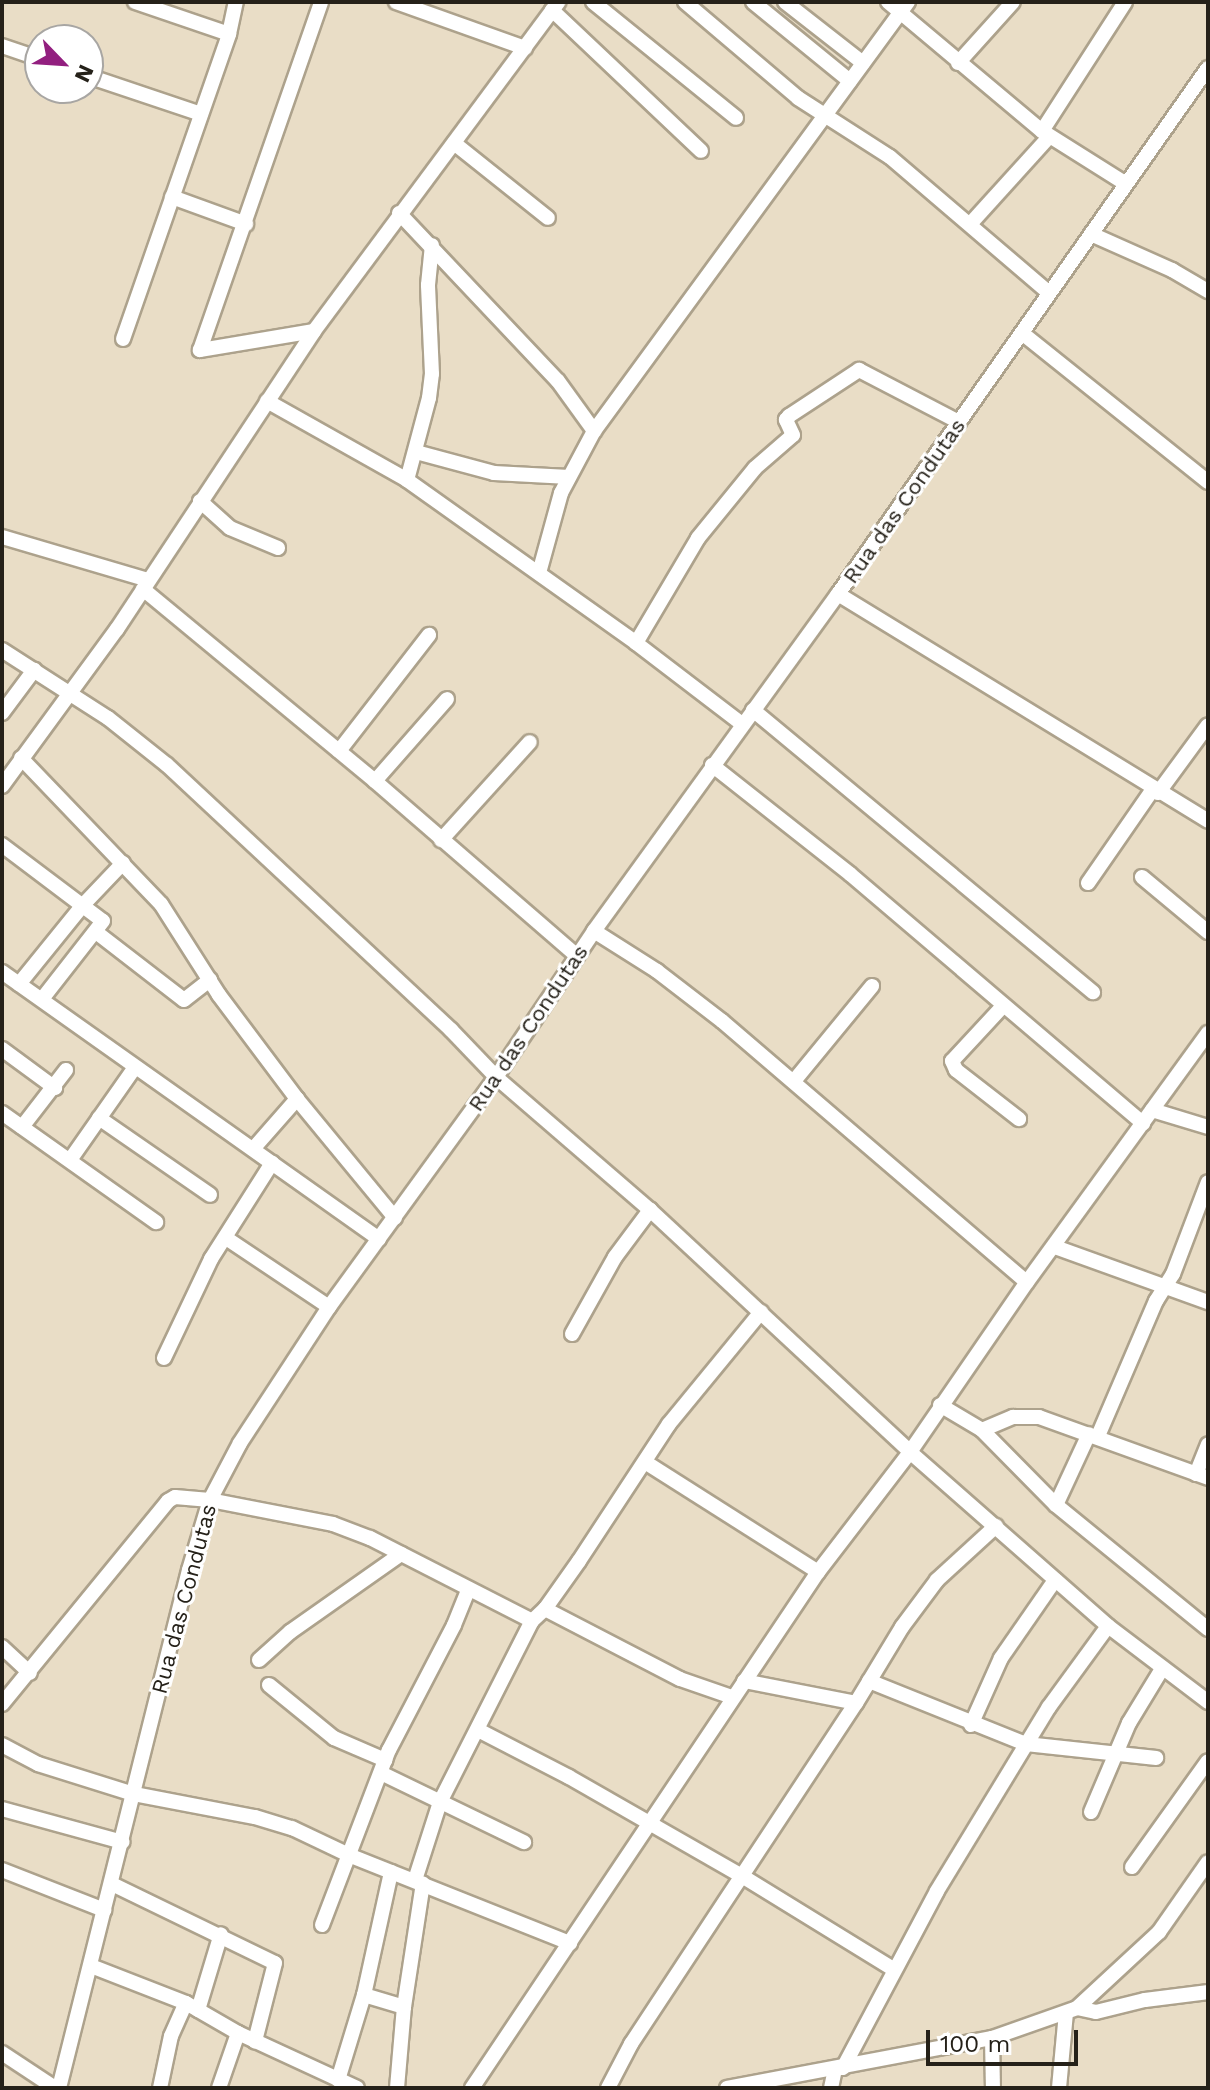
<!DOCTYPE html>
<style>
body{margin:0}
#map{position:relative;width:1210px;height:2090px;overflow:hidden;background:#e9ddc6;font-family:"Work Sans",sans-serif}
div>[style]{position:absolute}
.roads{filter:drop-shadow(2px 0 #ada28c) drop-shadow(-2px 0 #ada28c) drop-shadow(0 2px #ada28c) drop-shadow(0 -2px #ada28c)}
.minor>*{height:14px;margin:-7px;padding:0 7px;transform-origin:7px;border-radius:7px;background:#fff}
span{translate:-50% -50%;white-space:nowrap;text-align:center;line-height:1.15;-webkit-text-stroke:6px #fff;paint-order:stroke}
.street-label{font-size:22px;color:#252119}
.frame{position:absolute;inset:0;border:4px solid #252119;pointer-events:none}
.north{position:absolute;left:24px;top:24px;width:80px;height:80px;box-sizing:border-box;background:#fff;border:2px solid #a8a6a3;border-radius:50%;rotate:115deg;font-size:22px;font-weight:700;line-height:32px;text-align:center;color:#252119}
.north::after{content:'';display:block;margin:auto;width:28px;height:36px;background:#921f7f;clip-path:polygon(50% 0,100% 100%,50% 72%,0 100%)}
.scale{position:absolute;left:926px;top:2030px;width:152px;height:36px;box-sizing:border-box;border:4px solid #252119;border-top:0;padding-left:10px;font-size:24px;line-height:28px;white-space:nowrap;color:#252119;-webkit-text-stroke:6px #fff;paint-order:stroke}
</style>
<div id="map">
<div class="roads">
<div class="minor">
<div style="left:135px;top:2px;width:99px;rotate:18.8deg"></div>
<div style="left:396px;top:2px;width:137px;rotate:19.6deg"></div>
<div style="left:593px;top:2px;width:184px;rotate:39deg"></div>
<div style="left:685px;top:2px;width:148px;rotate:40.3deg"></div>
<div style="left:798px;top:98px;width:109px;rotate:32.7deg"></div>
<div style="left:890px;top:157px;width:208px;rotate:40.5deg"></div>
<div style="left:753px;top:2px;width:125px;rotate:39.2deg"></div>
<div style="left:785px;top:2px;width:99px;rotate:38deg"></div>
<div style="left:888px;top:2px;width:201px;rotate:40deg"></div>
<div style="left:1042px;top:131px;width:99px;rotate:32.2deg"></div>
<div style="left:552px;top:10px;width:205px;rotate:43.4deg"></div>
<div style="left:2px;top:46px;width:40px;rotate:18.9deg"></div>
<div style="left:958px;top:63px;width:82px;rotate:-48deg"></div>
<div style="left:88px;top:76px;width:119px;rotate:18.6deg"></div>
<div style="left:1042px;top:131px;width:153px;rotate:-57.2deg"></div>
<div style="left:454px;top:143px;width:120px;rotate:38.6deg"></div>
<div style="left:172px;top:197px;width:79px;rotate:20deg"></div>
<div style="left:399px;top:213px;width:231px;rotate:46.6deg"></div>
<div style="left:558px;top:381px;width:62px;rotate:54.2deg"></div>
<div style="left:971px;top:223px;width:116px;rotate:-47.8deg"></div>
<div style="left:1091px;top:234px;width:89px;rotate:24deg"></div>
<div style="left:1172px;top:270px;width:42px;rotate:30.3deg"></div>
<div style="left:314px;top:331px;width:116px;rotate:170.5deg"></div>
<div style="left:200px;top:350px;width:368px;rotate:-70.8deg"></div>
<div style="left:1022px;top:333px;width:238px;rotate:38.7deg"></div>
<div style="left:123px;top:339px;width:323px;rotate:-70.8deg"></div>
<div style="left:229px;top:34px;width:33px;rotate:-78deg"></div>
<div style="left:267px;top:401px;width:161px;rotate:29.4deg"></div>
<div style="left:407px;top:480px;width:281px;rotate:35.4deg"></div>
<div style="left:636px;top:643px;width:133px;rotate:37.4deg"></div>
<div style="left:416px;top:452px;width:81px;rotate:15.1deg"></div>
<div style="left:494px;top:473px;width:75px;rotate:3.1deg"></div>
<div style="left:407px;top:480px;width:85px;rotate:-75deg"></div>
<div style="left:429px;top:398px;width:24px;rotate:-83deg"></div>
<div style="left:432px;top:374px;width:89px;rotate:-92.6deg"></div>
<div style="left:428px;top:285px;width:40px;rotate:-84.3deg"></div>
<div style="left:200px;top:501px;width:40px;rotate:42deg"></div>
<div style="left:230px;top:528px;width:52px;rotate:22.6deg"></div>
<div style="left:2px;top:537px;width:152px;rotate:16.4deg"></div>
<div style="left:539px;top:573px;width:83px;rotate:-74.6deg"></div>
<div style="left:561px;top:493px;width:70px;rotate:-62deg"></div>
<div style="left:594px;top:431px;width:532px;rotate:-53.8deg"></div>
<div style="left:143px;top:589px;width:301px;rotate:39.6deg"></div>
<div style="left:375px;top:781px;width:267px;rotate:40.9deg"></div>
<div style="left:838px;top:594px;width:434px;rotate:31.5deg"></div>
<div style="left:636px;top:643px;width:122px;rotate:-59.4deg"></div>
<div style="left:698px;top:538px;width:90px;rotate:-50.8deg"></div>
<div style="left:755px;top:468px;width:50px;rotate:-41deg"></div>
<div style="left:793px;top:435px;width:17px;rotate:-115deg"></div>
<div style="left:786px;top:420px;width:5px;rotate:-53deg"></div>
<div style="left:789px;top:416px;width:84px;rotate:-33.3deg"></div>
<div style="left:859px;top:370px;width:113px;rotate:27.5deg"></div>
<div style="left:2px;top:650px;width:126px;rotate:32.7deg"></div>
<div style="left:108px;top:718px;width:75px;rotate:38.5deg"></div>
<div style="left:167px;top:765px;width:388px;rotate:43deg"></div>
<div style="left:451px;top:1030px;width:65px;rotate:46.2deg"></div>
<div style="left:496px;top:1077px;width:203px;rotate:40.8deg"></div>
<div style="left:650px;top:1210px;width:355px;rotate:42.9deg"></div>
<div style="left:910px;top:1452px;width:264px;rotate:41.3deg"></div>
<div style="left:1108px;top:1626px;width:126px;rotate:37.2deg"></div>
<div style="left:753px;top:710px;width:442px;rotate:39.7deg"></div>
<div style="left:2px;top:713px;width:54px;rotate:-53.3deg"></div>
<div style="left:339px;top:751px;width:147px;rotate:-52.2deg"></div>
<div style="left:21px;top:758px;width:202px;rotate:46.2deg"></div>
<div style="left:161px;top:904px;width:108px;rotate:57.5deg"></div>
<div style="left:219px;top:995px;width:130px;rotate:53.1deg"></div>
<div style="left:297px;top:1099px;width:154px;rotate:50.5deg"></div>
<div style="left:712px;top:765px;width:176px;rotate:38.3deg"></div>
<div style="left:850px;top:874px;width:385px;rotate:40.4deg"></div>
<div style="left:375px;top:781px;width:109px;rotate:-48.7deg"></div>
<div style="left:2px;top:786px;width:195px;rotate:-53.8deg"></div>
<div style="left:117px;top:629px;width:357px;rotate:-56.5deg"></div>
<div style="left:314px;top:331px;width:410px;rotate:-53.4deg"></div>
<div style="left:1158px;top:793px;width:84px;rotate:-53.7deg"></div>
<div style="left:441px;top:840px;width:132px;rotate:-47.8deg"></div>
<div style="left:2px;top:845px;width:126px;rotate:37deg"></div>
<div style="left:103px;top:921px;width:99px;rotate:128deg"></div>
<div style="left:1142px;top:877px;width:86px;rotate:39.8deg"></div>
<div style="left:1088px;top:883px;width:114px;rotate:-55.3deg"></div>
<div style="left:594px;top:931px;width:75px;rotate:32.4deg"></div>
<div style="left:657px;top:971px;width:82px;rotate:37.6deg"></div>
<div style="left:722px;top:1021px;width:401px;rotate:40.6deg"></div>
<div style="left:96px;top:932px;width:111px;rotate:37.7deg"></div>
<div style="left:184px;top:1000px;width:33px;rotate:-38deg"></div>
<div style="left:2px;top:972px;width:462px;rotate:35.3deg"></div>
<div style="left:19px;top:984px;width:102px;rotate:-51deg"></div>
<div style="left:83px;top:905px;width:58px;rotate:-46.4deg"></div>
<div style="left:1003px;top:1006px;width:75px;rotate:132.8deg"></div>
<div style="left:952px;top:1061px;width:10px;rotate:66deg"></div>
<div style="left:956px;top:1070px;width:80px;rotate:37.9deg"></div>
<div style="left:2px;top:1049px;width:66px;rotate:36.3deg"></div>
<div style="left:794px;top:1081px;width:123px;rotate:-50.6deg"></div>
<div style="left:1152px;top:1110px;width:59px;rotate:16.9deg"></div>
<div style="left:2px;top:1113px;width:189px;rotate:35.3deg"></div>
<div style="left:99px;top:1118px;width:135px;rotate:34.7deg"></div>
<div style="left:22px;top:1127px;width:72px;rotate:-52.3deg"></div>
<div style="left:253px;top:1149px;width:67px;rotate:-48.7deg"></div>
<div style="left:70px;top:1160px;width:113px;rotate:-55deg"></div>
<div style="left:226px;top:1238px;width:124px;rotate:33.8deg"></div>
<div style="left:1055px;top:1247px;width:163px;rotate:19.8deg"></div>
<div style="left:572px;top:1334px;width:88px;rotate:-60.8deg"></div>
<div style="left:615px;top:1257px;width:59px;rotate:-53.3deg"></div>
<div style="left:164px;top:1358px;width:110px;rotate:-64.6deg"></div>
<div style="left:211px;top:1259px;width:114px;rotate:-57.6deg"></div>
<div style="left:940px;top:1405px;width:49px;rotate:30.8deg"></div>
<div style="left:982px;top:1430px;width:105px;rotate:45.4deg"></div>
<div style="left:1056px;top:1505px;width:196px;rotate:39.2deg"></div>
<div style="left:982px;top:1430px;width:34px;rotate:-23deg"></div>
<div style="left:1013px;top:1417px;width:26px"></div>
<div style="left:1039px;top:1417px;width:180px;rotate:19.8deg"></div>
<div style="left:1098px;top:1436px;width:147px;rotate:-66.8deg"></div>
<div style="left:1156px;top:1301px;width:32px;rotate:-58deg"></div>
<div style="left:1173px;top:1274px;width:98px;rotate:-69.2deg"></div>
<div style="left:645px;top:1462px;width:205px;rotate:32.4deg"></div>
<div style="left:1196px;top:1474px;width:32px;rotate:-68deg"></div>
<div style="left:1056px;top:1505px;width:78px;rotate:-65.1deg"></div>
<div style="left:545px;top:1609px;width:152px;rotate:27.4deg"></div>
<div style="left:680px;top:1679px;width:55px;rotate:19.1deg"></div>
<div style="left:2px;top:1647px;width:38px;rotate:43deg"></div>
<div style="left:259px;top:1660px;width:42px;rotate:-42.1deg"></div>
<div style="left:290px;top:1632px;width:136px;rotate:-35.1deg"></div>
<div style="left:744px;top:1681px;width:114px;rotate:11.1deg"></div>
<div style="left:869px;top:1681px;width:169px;rotate:21.9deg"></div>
<div style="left:1026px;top:1744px;width:131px;rotate:6.1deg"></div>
<div style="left:269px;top:1685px;width:84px;rotate:39.2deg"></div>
<div style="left:334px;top:1738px;width:56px;rotate:23.3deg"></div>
<div style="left:2px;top:1704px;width:262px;rotate:-50.7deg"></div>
<div style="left:168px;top:1501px;width:8px;rotate:-30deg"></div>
<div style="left:175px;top:1497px;width:35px;rotate:5deg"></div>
<div style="left:210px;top:1500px;width:125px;rotate:11deg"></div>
<div style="left:333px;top:1524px;width:40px;rotate:21deg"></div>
<div style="left:370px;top:1538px;width:182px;rotate:27.1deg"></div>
<div style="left:971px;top:1725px;width:73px;rotate:-65.9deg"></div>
<div style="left:1001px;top:1658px;width:95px;rotate:-55.3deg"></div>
<div style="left:478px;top:1730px;width:102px;rotate:27.3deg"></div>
<div style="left:569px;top:1777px;width:199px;rotate:29.8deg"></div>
<div style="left:742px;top:1876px;width:177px;rotate:31.6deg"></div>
<div style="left:2px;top:1745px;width:41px;rotate:27.8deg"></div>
<div style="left:38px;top:1764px;width:101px;rotate:17.4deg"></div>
<div style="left:134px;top:1794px;width:123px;rotate:10.8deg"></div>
<div style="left:255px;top:1817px;width:39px;rotate:17deg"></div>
<div style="left:292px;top:1828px;width:65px;rotate:25.4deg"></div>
<div style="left:351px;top:1856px;width:236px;rotate:21.7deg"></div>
<div style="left:381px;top:1773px;width:159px;rotate:25.8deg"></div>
<div style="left:2px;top:1809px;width:125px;rotate:15.3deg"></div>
<div style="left:1091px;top:1812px;width:97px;rotate:-66.9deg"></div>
<div style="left:1129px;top:1723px;width:63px;rotate:-58.6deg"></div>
<div style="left:1132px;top:1867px;width:130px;rotate:-54.4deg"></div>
<div style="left:2px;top:1870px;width:110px;rotate:21.4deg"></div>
<div style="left:415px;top:1880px;width:82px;rotate:-72.2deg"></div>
<div style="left:440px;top:1802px;width:203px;rotate:-63.1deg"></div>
<div style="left:532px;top:1621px;width:18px;rotate:-43deg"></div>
<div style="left:545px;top:1609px;width:59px;rotate:-54.7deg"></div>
<div style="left:579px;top:1561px;width:164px;rotate:-56.7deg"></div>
<div style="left:669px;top:1424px;width:145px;rotate:-50.6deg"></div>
<div style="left:112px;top:1884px;width:181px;rotate:25.9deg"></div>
<div style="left:275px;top:1963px;width:81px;rotate:104.4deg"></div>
<div style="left:322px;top:1925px;width:187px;rotate:-69.1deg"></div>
<div style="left:389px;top:1750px;width:141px;rotate:-62.5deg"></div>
<div style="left:454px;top:1625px;width:38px;rotate:-68deg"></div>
<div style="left:91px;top:1966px;width:102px;rotate:21.3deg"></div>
<div style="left:186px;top:2003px;width:60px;rotate:30deg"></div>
<div style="left:238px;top:2033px;width:131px;rotate:24.8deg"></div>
<div style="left:364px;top:1995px;width:42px;rotate:16.7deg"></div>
<div style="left:1077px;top:2008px;width:19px;rotate:12deg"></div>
<div style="left:1096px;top:2012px;width:50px;rotate:-13.8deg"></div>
<div style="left:1145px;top:2000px;width:64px;rotate:-7.2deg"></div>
<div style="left:198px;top:2010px;width:79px;rotate:-73.2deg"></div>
<div style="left:992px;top:2038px;width:50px;rotate:88.9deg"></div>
<div style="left:2px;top:2053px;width:64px;rotate:33.4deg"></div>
<div style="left:843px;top:2068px;width:200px;rotate:-62deg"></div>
<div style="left:937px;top:1891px;width:215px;rotate:-58.7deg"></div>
<div style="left:1049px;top:1707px;width:100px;rotate:-53.9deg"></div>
<div style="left:338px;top:2080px;width:89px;rotate:-73deg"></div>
<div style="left:364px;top:1995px;width:126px;rotate:-77.6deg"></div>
<div style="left:59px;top:2088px;width:534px;rotate:-75.91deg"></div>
<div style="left:189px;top:1570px;width:73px;rotate:-73.3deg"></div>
<div style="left:210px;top:1500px;width:64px;rotate:-62.2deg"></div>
<div style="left:240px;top:1443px;width:163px;rotate:-56.8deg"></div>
<div style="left:329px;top:1307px;width:284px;rotate:-54deg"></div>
<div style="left:496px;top:1077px;width:176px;rotate:-56.1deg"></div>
<div style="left:594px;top:931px;width:416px;rotate:-54.1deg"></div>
<div style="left:838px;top:594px;width:643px;rotate:-54.88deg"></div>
<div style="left:160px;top:2088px;width:53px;rotate:-78.1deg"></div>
<div style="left:171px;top:2036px;width:36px;rotate:-66deg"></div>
<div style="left:219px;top:2088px;width:58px;rotate:-70.9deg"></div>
<div style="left:397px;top:2088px;width:81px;rotate:-85.1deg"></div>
<div style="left:404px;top:2007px;width:125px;rotate:-81.3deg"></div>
<div style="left:472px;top:2088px;width:621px;rotate:-56.16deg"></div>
<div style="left:818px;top:1572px;width:151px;rotate:-52.5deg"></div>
<div style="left:910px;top:1452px;width:206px;rotate:-55.5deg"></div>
<div style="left:1027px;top:1282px;width:308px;rotate:-54deg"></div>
<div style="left:608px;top:2088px;width:50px;rotate:-62.4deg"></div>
<div style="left:631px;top:2044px;width:409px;rotate:-56.6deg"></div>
<div style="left:856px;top:1703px;width:89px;rotate:-58.8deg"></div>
<div style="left:902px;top:1627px;width:59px;rotate:-53.3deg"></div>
<div style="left:937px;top:1580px;width:80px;rotate:-42.5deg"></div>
<div style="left:727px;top:2088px;width:270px;rotate:-10.7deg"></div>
<div style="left:992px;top:2038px;width:90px;rotate:-19.4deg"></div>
<div style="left:1077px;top:2008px;width:112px;rotate:-42.8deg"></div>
<div style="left:1159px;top:1932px;width:85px;rotate:-55deg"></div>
<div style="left:831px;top:2088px;width:19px;rotate:-78deg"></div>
<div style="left:1059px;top:2088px;width:75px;rotate:-84.7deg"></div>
</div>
</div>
<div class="street-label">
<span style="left:904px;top:501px;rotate:-55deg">Rua das Condutas</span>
<span style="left:528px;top:1028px;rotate:-56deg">Rua das Condutas</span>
<span style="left:184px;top:1599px;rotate:-75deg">Rua das Condutas</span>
</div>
<div class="frame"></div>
<div class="north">N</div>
<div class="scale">100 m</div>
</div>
